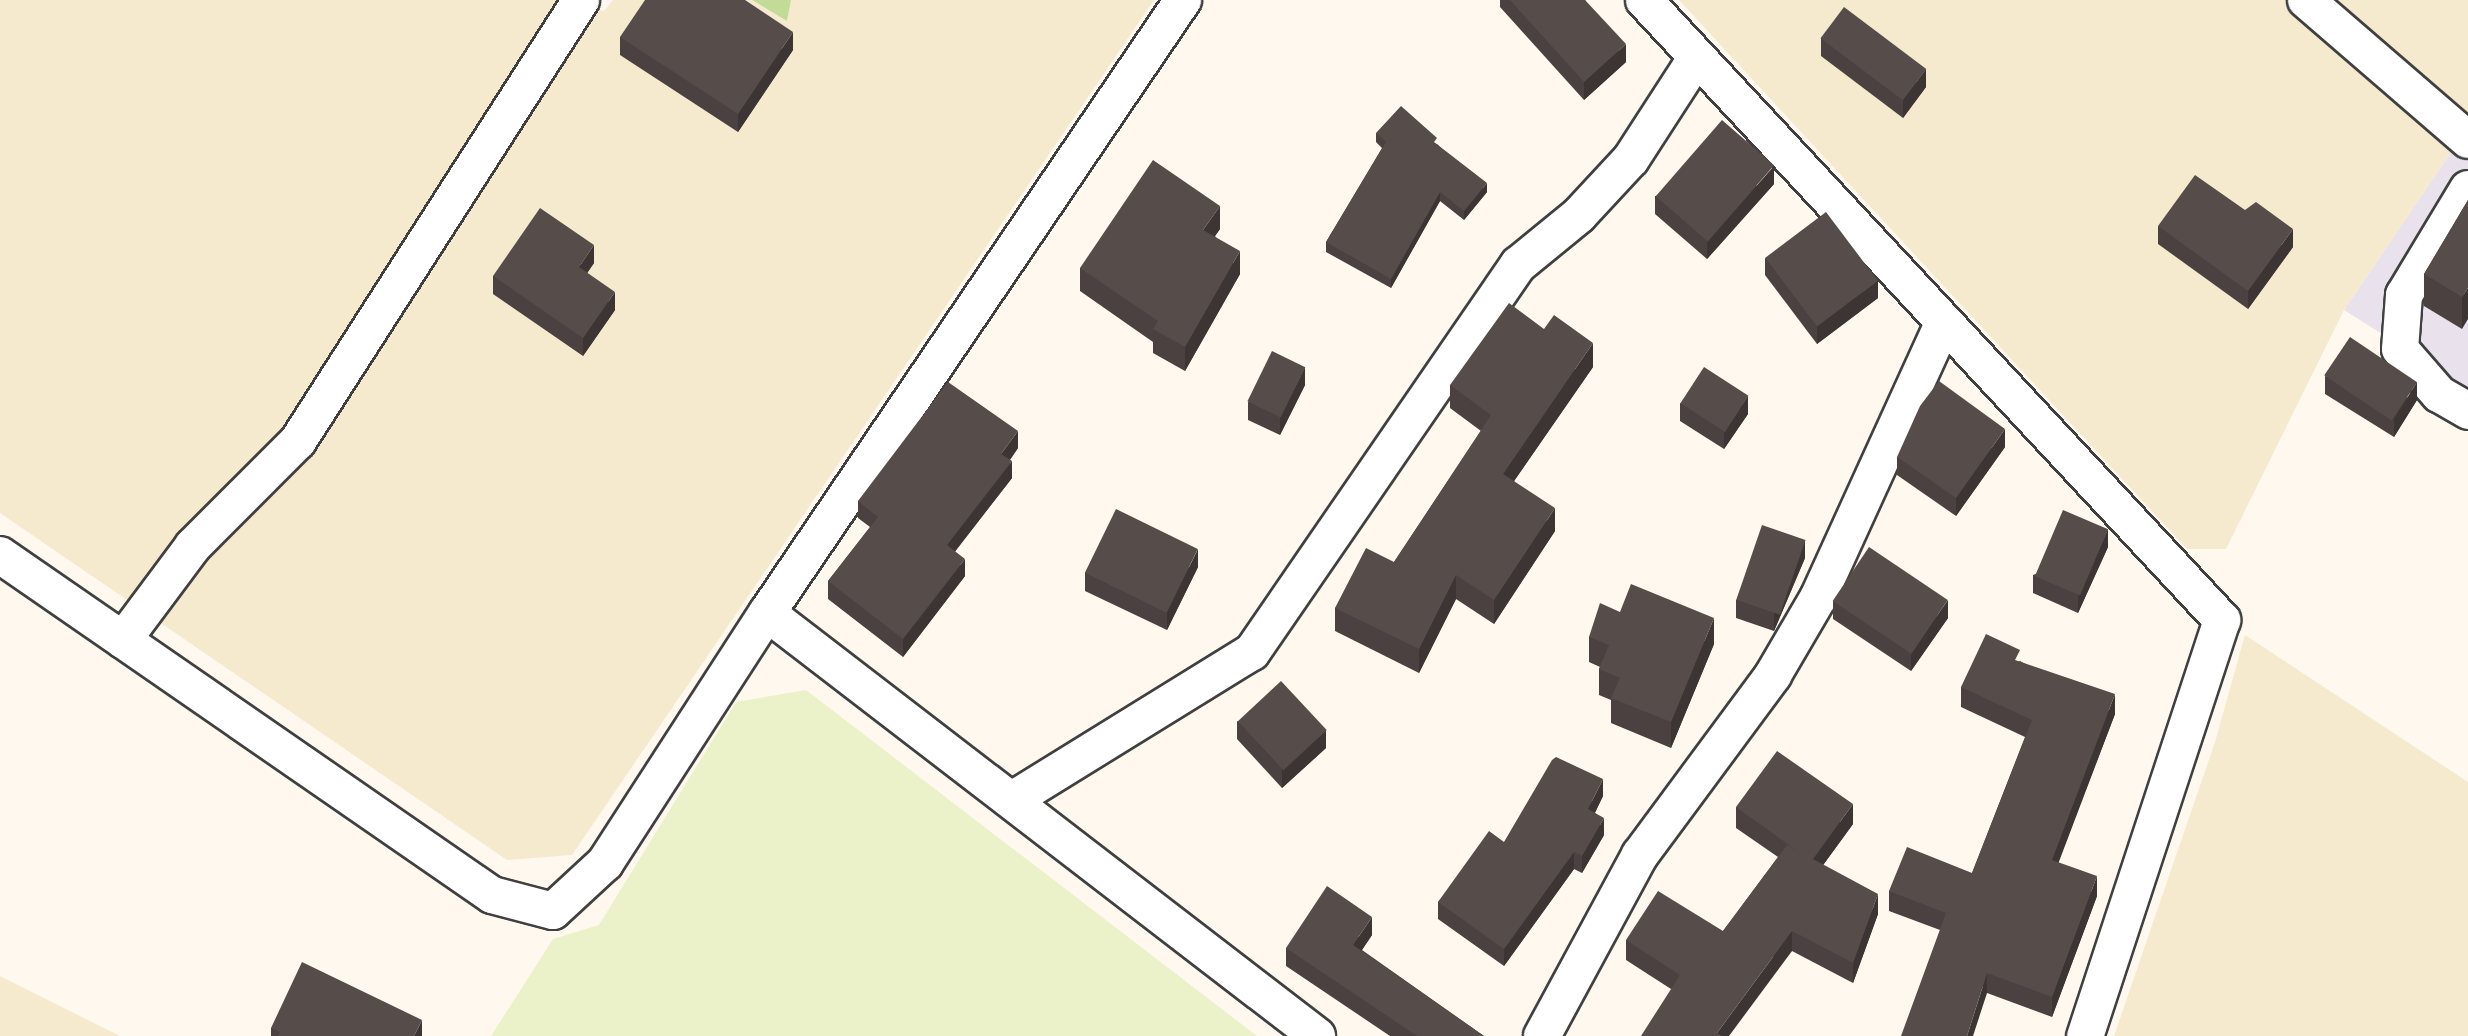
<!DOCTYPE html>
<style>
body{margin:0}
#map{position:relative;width:2468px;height:1036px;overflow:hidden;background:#fff8ee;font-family:"Libre Baskerville",serif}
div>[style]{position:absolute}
.industrial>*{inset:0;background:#e9e1ec}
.farmland>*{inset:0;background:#f5eace}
.forest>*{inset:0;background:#c2db96}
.pitch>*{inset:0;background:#ebf1c9}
.roads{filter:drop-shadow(2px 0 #404040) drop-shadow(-2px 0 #404040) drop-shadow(0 2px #404040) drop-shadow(0 -2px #404040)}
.street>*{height:36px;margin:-18px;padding:0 18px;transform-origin:18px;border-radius:18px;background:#fff}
.wall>*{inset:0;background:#4a4140}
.shaded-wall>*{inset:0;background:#3c3534}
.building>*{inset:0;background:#564c4a;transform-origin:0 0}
span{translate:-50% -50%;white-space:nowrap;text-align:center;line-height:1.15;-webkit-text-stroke:8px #fff;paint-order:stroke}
</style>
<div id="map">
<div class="industrial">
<div style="clip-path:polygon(2468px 127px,2468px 388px,2344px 310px)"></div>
</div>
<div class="farmland">
<div style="clip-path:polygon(0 0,561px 0,604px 11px,613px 0,752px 0,787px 21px,791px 0,1154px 0,572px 855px,507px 860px,0 513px)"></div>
<div style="clip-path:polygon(1679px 0,2468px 0,2468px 127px,2344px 310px,2226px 549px,2187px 549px)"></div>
<div style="clip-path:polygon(2245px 635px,2468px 782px,2468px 1036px,2114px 1036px,2215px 742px)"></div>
<div style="clip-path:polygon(0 976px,120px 1036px,0 1036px)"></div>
</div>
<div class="forest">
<div style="clip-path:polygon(752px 0,791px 0,787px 21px)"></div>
</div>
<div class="pitch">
<div style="clip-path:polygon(806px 690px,1257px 1036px,491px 1036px,553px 939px,599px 925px,736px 702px)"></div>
</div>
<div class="roads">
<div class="street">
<div style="left:1644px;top:0;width:848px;rotate:47.01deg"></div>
<div style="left:2222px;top:620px;width:438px;rotate:108.2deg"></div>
<div style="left:2306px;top:0;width:214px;rotate:40.8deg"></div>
<div style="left:2468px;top:189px;width:124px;rotate:121.1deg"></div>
<div style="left:2404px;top:295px;width:54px;rotate:94.2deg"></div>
<div style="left:2400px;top:349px;width:60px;rotate:49.1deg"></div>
<div style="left:2439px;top:394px;width:34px;rotate:30deg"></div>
<div style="left:0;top:555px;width:598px;rotate:34.65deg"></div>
<div style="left:492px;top:895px;width:63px;rotate:14.7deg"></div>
<div style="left:553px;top:911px;width:71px;rotate:-42.7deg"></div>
<div style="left:605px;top:863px;width:298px;rotate:-57.1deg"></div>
<div style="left:767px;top:613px;width:741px;rotate:-55.84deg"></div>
<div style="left:767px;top:613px;width:694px;rotate:37.56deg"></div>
<div style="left:123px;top:640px;width:117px;rotate:-53.3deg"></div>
<div style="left:193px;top:546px;width:148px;rotate:-45deg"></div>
<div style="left:298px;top:441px;width:524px;rotate:-57.31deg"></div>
<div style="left:1012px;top:800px;width:282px;rotate:-31.7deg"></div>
<div style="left:1252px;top:652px;width:470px;rotate:-55.5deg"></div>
<div style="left:1518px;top:265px;width:79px;rotate:-39.3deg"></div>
<div style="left:1579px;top:215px;width:76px;rotate:-47.1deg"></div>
<div style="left:1631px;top:159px;width:121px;rotate:-57.1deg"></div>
<div style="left:1542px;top:1036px;width:206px;rotate:-61.6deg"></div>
<div style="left:1640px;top:855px;width:224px;rotate:-53.5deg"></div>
<div style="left:1773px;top:675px;width:89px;rotate:-59.7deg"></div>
<div style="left:1818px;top:598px;width:303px;rotate:-65.5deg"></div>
</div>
</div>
<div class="wall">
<div style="clip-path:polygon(1500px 0,1585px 0,1626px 62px,1584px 100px,1500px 7px)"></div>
<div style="clip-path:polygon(620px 37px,793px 50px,738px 132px,620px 55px)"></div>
<div style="clip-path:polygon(1821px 38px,1926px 87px,1903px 118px,1821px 56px)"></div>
<div style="clip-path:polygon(1376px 133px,1437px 144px,1487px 192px,1464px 220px,1440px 201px,1391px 288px,1326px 252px,1326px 242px,1382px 148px,1376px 142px)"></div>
<div style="clip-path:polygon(1774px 184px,1707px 259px,1655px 214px,1655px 196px)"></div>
<div style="clip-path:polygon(2468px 200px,2462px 329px,2424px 306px,2424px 274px)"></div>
<div style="clip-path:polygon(2158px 226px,2293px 247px,2248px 309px,2158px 244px)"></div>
<div style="clip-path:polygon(1220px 229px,1215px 236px,1240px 274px,1185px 371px,1153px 353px,1153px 342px,1080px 291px,1080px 268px)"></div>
<div style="clip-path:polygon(1765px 258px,1878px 298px,1817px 344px,1765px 275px)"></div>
<div style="clip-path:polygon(594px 263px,587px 273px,615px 310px,583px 356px,493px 294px,493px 276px)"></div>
<div style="clip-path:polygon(1593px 367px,1514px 481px,1555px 531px,1494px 624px,1456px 599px,1419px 673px,1335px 631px,1335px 608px,1394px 562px,1481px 431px,1450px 408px,1450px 385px)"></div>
<div style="clip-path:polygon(2325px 376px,2417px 400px,2394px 437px,2325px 394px)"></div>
<div style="clip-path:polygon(1305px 385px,1280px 435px,1248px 420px,1248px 402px)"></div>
<div style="clip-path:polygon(1680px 403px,1748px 414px,1724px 449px,1680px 421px)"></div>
<div style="clip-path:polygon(2005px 447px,1956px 516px,1897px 475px,1897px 457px)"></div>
<div style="clip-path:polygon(1018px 448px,1010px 460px,1012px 478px,955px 551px,965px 576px,903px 657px,828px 599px,828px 581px,870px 527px,858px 518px,858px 501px)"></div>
<div style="clip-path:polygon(2108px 547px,2078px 613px,2033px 593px,2033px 575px)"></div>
<div style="clip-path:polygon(1805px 558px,1774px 631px,1736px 618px,1736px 600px)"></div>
<div style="clip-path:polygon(1198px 567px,1167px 630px,1085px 591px,1085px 573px)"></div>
<div style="clip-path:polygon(1833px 601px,1948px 618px,1911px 671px,1833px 619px)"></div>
<div style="clip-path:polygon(1620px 612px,1714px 644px,1671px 748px,1611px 723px,1611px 700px,1599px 695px,1599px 669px,1600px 667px,1589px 662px,1589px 637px)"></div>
<div style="clip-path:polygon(2020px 661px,2115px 714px,2058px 862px,2097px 896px,2052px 1017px,1987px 993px,1940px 930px,1889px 911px,1889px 891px,1972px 873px,2025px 737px,1961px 707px,1961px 687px)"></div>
<div style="clip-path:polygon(1237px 721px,1326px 748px,1282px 788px,1237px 739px)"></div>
<div style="clip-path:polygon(1603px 796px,1595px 813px,1604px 835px,1582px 873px,1574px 869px,1504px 966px,1438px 919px,1438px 902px,1504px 842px)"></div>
<div style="clip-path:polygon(1736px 807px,1853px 824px,1823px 865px,1878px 914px,1853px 983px,1792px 951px,1671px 989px,1626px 960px,1626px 940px,1723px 931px,1778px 857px,1736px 828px)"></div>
<div style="clip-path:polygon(1372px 935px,1362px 950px,1484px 1036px,1390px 1036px,1286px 966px,1286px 948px)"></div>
<div style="clip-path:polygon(271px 1028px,422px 1036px,271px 1036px)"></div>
</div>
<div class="shaded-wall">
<div style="clip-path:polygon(793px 32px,793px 50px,738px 132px,738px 114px)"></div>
<div style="clip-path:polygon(1626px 44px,1626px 62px,1584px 100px,1584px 82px)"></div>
<div style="clip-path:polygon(1926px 69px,1926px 87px,1903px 118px,1903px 100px)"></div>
<div style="clip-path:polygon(1774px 166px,1774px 184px,1707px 259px,1707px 242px)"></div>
<div style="clip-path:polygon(1487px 183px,1487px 192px,1464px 220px,1464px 211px)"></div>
<div style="clip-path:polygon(1440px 192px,1440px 201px,1391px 288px,1391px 279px)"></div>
<div style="clip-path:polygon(1220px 206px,1220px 229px,1203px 253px,1203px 230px)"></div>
<div style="clip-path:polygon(2293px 229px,2293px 247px,2248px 309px,2248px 291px)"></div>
<div style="clip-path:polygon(594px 245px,594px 263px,579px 285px,579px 267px)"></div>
<div style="clip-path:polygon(1240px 251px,1240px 274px,1185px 371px,1185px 347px)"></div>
<div style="clip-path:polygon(1878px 280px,1878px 298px,1817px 344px,1817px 326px)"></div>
<div style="clip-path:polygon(2468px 288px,2468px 319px,2462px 329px,2462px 297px)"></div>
<div style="clip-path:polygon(615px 292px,615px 310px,583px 356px,583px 338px)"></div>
<div style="clip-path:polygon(1593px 343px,1593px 367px,1503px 497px,1503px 474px)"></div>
<div style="clip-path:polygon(1305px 367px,1305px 385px,1280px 435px,1280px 417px)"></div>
<div style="clip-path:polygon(2417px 382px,2417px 400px,2394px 437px,2394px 419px)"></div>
<div style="clip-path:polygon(1748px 396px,1748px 414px,1724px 449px,1724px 431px)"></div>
<div style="clip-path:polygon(2005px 429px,2005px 447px,1956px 516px,1956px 498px)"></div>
<div style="clip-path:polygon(1018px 431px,1018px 448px,1001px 472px,1001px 454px)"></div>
<div style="clip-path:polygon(1012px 461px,1012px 478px,947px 562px,947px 545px)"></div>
<div style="clip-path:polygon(1555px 508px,1555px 531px,1494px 624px,1494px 600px)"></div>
<div style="clip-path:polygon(2108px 529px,2108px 547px,2078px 613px,2078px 595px)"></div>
<div style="clip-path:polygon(1805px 540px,1805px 558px,1774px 631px,1774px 613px)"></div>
<div style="clip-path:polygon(1198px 549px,1198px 567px,1167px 630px,1167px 612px)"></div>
<div style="clip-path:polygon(965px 559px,965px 576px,903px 657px,903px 639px)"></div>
<div style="clip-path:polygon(1456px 575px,1456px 599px,1419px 673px,1419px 649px)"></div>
<div style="clip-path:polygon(1948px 600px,1948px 618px,1911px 671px,1911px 653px)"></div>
<div style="clip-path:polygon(1714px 618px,1714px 644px,1671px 748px,1671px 722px)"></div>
<div style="clip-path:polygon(2115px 694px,2115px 714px,2052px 880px,2052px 860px)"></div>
<div style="clip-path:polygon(1326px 730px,1326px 748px,1282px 788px,1282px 770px)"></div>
<div style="clip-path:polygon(1603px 779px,1603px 796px,1588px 826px,1588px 809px)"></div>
<div style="clip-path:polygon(1853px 804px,1853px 824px,1813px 879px,1813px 859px)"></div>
<div style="clip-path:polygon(1604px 818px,1604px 835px,1582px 873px,1582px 856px)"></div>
<div style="clip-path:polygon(1574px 852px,1574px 869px,1504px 966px,1504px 949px)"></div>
<div style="clip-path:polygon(2097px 876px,2097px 896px,2052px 1017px,2052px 997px)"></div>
<div style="clip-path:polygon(1878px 894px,1878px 914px,1853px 983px,1853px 963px)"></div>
<div style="clip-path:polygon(1372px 917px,1372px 935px,1353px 963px,1353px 945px)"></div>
<div style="clip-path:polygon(1792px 931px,1792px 951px,1729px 1036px,1717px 1036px,1717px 1033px)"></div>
<div style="clip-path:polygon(1987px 973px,1987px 993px,1973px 1036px,1967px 1036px)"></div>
<div style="clip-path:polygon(422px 1020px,422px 1036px,414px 1036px)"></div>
</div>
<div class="building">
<div style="clip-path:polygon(645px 0,745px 0,793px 32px,738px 114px,620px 37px)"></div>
<div style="clip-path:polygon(1510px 0,1585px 0,1626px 44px,1584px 82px)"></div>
<div style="left:1844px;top:7px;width:103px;height:39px;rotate:37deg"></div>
<div style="clip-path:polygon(1401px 106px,1437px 138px,1434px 142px,1487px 183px,1464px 211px,1440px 192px,1391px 279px,1326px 242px,1386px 142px,1376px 133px)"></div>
<div style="left:1722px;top:120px;width:69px;height:101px;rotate:41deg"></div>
<div style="clip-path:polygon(1153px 160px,1220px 206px,1203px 230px,1240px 251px,1185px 347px,1153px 329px,1158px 321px,1080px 268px)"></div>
<div style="clip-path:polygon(2195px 175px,2245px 210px,2256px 202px,2293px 229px,2248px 291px,2158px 226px)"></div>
<div style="clip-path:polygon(2468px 200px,2468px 288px,2462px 297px,2424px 274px)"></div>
<div style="clip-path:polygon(540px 208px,594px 245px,579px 267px,615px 292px,583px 338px,493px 276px)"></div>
<div style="left:1826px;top:212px;width:86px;height:76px;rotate:53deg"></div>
<div style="clip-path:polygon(1509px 303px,1544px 329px,1554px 315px,1593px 343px,1503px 474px,1555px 508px,1494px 600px,1456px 575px,1419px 649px,1335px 608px,1366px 548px,1394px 562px,1491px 415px,1450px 385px)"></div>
<div style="left:2350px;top:337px;width:81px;height:46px;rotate:34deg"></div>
<div style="left:1272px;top:351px;width:37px;height:56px;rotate:26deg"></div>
<div style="left:1704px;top:367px;width:53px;height:43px;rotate:33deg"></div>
<div style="clip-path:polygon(1939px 381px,2005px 429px,1956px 498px,1897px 457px,1920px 406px)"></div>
<div style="clip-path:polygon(948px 382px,1018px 431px,1001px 454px,1012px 461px,947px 545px,965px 559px,903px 639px,828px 581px,878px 517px,858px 501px)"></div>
<div style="left:1116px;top:509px;width:91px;height:71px;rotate:26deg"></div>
<div style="left:2063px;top:510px;width:49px;height:72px;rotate:23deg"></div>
<div style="left:1762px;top:525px;width:46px;height:79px;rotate:19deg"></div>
<div style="left:1869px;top:547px;width:95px;height:65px;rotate:34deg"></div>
<div style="clip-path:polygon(1631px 584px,1714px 618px,1671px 722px,1611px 698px,1620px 678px,1599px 669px,1609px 645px,1589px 637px,1600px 603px,1620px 612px)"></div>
<div style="clip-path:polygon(1986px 634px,2020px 650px,2015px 660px,2115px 694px,2052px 860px,2097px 876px,2052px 997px,1987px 973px,1967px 1036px,1901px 1036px,1946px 913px,1889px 891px,1907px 847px,1972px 873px,2032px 720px,1961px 687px)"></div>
<div style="left:1281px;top:681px;width:67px;height:59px;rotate:47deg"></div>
<div style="clip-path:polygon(1777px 751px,1853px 804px,1813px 859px,1878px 894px,1853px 963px,1792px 931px,1717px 1033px,1722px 1036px,1641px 1036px,1680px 975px,1626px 940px,1658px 891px,1723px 931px,1787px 845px,1796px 850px,1736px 807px)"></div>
<div style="clip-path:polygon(1556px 757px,1603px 779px,1588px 809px,1604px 818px,1582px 856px,1574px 852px,1504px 949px,1438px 902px,1489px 831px,1504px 842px,1552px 760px)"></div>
<div style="clip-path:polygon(1327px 886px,1372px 917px,1353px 945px,1484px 1036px,1417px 1036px,1286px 948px)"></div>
<div style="clip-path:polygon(302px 962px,422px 1020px,414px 1036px,278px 1036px,280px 1032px,271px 1028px)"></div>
</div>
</div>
